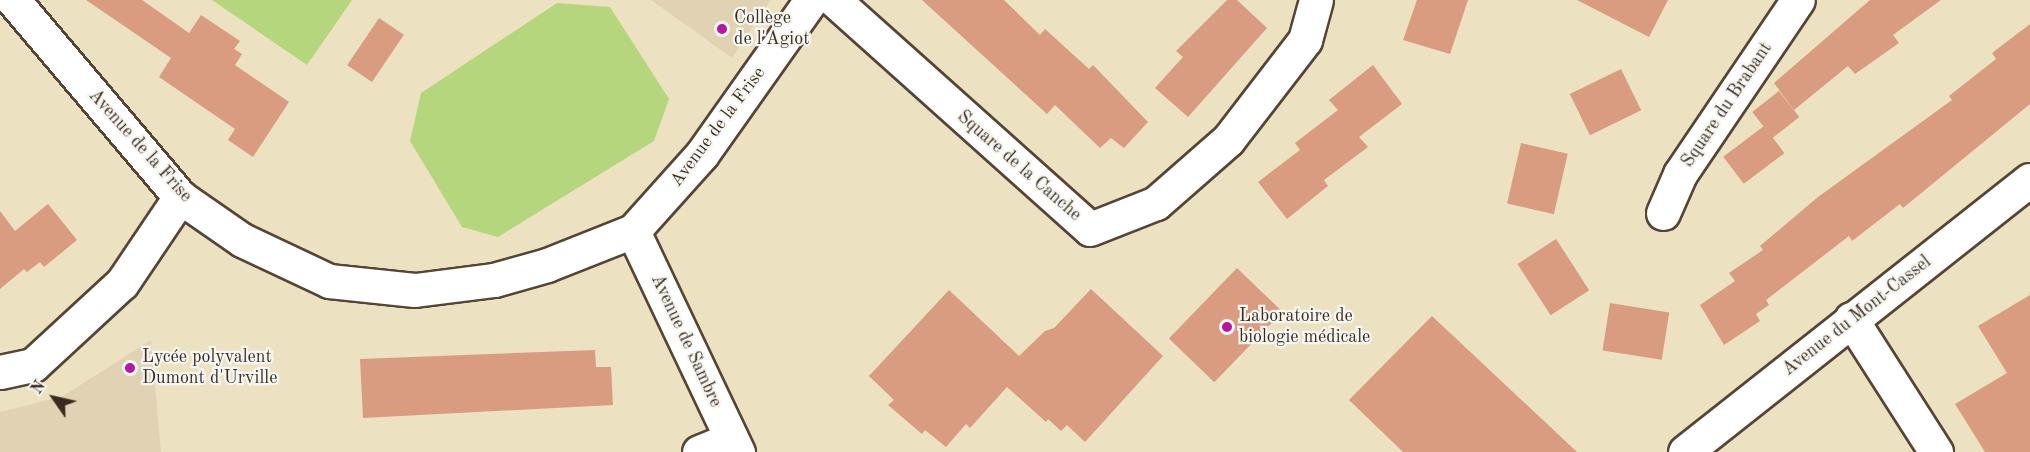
<!DOCTYPE html>
<meta charset="utf-8">
<style>
body{margin:0}
#map{position:relative;width:2030px;height:452px;overflow:hidden;background:#ece1c1;font-family:"Old Standard TT",serif}
div>[style]{position:absolute}
.built>*{inset:0;background:#e2d2b4}
.green>*{inset:0;background:#b6d67e}
.building>*{inset:0;background:#d99c81;transform-origin:0 0}
.roads{filter:drop-shadow(2px 0 #564536) drop-shadow(-2px 0 #564536) drop-shadow(0 2px #564536) drop-shadow(0 -2px #564536)}
.street>*{height:33px;margin:-16.5px;padding:0 16.5px;transform-origin:16.5px;border-radius:16.5px;background:#fff}
.dots>*{width:16px;height:16px;translate:-50% -50%;box-sizing:border-box;border:3px solid #f6f6f2;border-radius:50%}
span{translate:-50% -50%;white-space:nowrap;text-align:center;line-height:1.15;-webkit-text-stroke:4.5px #f6f6f2;paint-order:stroke}
.poi-label{font-size:18px;color:#3b2a1e}
.left{translate:0 -50%;text-align:left}
.street-label{font-size:18px;color:#3b2a1e}
.north{position:absolute;left:24px;top:368px;width:60px;height:60px;-webkit-text-stroke:4px #f6f6f2;paint-order:stroke;rotate:304deg;font-size:16px;font-weight:700;line-height:24px;text-align:center;color:#3b2a1e}
.north::after{content:'';display:block;margin:auto;width:21px;height:27px;background:#3b2a1e;clip-path:polygon(50% 0,100% 100%,50% 72%,0 100%)}
</style>
<div id="map">
<div class="built">
<div style="clip-path:polygon(651px 0,771px 0,732px 58px)"></div>
<div style="clip-path:polygon(151px 340px,161px 452px,0 452px,0 412px,63px 396px)"></div>
</div>
<div class="green">
<div style="clip-path:polygon(212px 0,352px 0,307px 65px)"></div>
<div style="clip-path:polygon(557px 3px,610px 7px,669px 99px,654px 141px,498px 237px,462px 227px,410px 141px,421px 93px)"></div>
</div>
<div class="building">
<div style="clip-path:polygon(86px 0,142px 0,189px 33px,201px 15px,240px 41px,234px 49px,242px 54px,235px 65px,289px 102px,253px 157px,228px 140px,235px 129px,159px 77px,171px 58px)"></div>
<div style="clip-path:polygon(922px 0,1004px 0,1040px 35px,1045px 29px,1089px 69px,1093px 65px,1148px 122px,1124px 148px,1111px 138px,1100px 148px,1055px 105px,1047px 114px)"></div>
<div style="clip-path:polygon(1227px 0,1237px 0,1267px 28px,1188px 117px,1155px 88px,1183px 57px,1176px 51px)"></div>
<div style="clip-path:polygon(1417px 0,1468px 0,1450px 54px,1403px 40px)"></div>
<div style="clip-path:polygon(1577px 0,1668px 0,1649px 37px)"></div>
<div style="clip-path:polygon(1870px 0,1941px 0,1893px 35px,1899px 43px,1855px 74px,1848px 66px,1794px 110px,1774px 83px)"></div>
<div style="left:379px;top:18px;width:30px;height:57px;rotate:34deg"></div>
<div style="clip-path:polygon(2030px 24px,2030px 104px,1903px 208px,1900px 204px,1852px 241px,1849px 236px,1766px 300px,1769px 305px,1756px 314px,1760px 321px,1724px 345px,1700px 305px,1735px 281px,1729px 273px,1763px 250px,1760px 246px,1818px 197px,1952px 100px,1949px 96px,1996px 59px,1992px 53px)"></div>
<div style="clip-path:polygon(1373px 65px,1402px 104px,1359px 137px,1368px 147px,1324px 180px,1328px 186px,1287px 219px,1258px 182px,1300px 150px,1295px 143px,1338px 110px,1329px 100px)"></div>
<div style="left:1621px;top:69px;width:46px;height:57px;rotate:64deg"></div>
<div style="left:1779px;top:91px;width:33px;height:34px;rotate:52deg"></div>
<div style="left:1764px;top:126px;width:34px;height:51px;rotate:53deg"></div>
<div style="left:1521px;top:143px;width:48px;height:62px;rotate:13deg"></div>
<div style="clip-path:polygon(48px 204px,77px 240px,44px 267px,40px 262px,27px 272px,24px 269px,0 289px,0 211px,15px 231px)"></div>
<div style="left:1556px;top:239px;width:61px;height:46px;rotate:57deg"></div>
<div style="left:1237px;top:268px;width:63px;height:98px;rotate:44deg"></div>
<div style="clip-path:polygon(1091px 289px,1163px 356px,1085px 442px,1067px 425px,1061px 431px,1048px 419px,1046px 422px,1007px 387px,970px 428px,966px 424px,946px 447px,925px 430px,922px 434px,888px 405px,894px 400px,869px 376px,949px 290px,1019px 356px,1045px 331px,1054px 328px)"></div>
<div style="clip-path:polygon(2030px 295px,2030px 452px,1985px 452px,1955px 404px,2007px 373px,1978px 326px)"></div>
<div style="left:1610px;top:303px;width:60px;height:48px;rotate:9deg"></div>
<div style="clip-path:polygon(1432px 316px,1577px 452px,1403px 452px,1349px 400px)"></div>
<div style="clip-path:polygon(595px 350px,596px 367px,611px 367px,613px 405px,363px 418px,360px 359px)"></div>
</div>
<div class="roads">
<div class="street">
<div style="left:13px;top:0;width:258px;rotate:49.7deg"></div>
<div style="left:180px;top:197px;width:75px;rotate:34.7deg"></div>
<div style="left:242px;top:240px;width:96px;rotate:25.2deg"></div>
<div style="left:329px;top:281px;width:86px;rotate:6deg"></div>
<div style="left:415px;top:290px;width:80px;rotate:-7.2deg"></div>
<div style="left:494px;top:280px;width:55px;rotate:-15.8deg"></div>
<div style="left:547px;top:265px;width:92px;rotate:-21.6deg"></div>
<div style="left:633px;top:231px;width:103px;rotate:-48.1deg"></div>
<div style="left:702px;top:154px;width:189px;rotate:-54.7deg"></div>
<div style="left:834px;top:0;width:343px;rotate:41.8deg"></div>
<div style="left:1090px;top:229px;width:71px;rotate:-21.5deg"></div>
<div style="left:1156px;top:203px;width:96px;rotate:-41.2deg"></div>
<div style="left:1228px;top:140px;width:126px;rotate:-52.4deg"></div>
<div style="left:1305px;top:40px;width:41px;rotate:-74.6deg"></div>
<div style="left:1663px;top:213px;width:43px;rotate:-66.4deg"></div>
<div style="left:1680px;top:174px;width:210px;rotate:-55.9deg"></div>
<div style="left:633px;top:231px;width:245px;rotate:64.6deg"></div>
<div style="left:1851px;top:319px;width:158px;rotate:57.4deg"></div>
<div style="left:0;top:372px;width:34px;rotate:-12deg"></div>
<div style="left:33px;top:365px;width:121px;rotate:-42.7deg"></div>
<div style="left:122px;top:283px;width:104px;rotate:-56deg"></div>
<div style="left:699px;top:452px;width:35px;rotate:-22deg"></div>
<div style="left:1685px;top:452px;width:439px;rotate:-38.3deg"></div>
</div>
</div>
<div class="dots">
<div style="left:722px;top:29px;background:#b5179e"></div>
<div style="left:1227px;top:327px;background:#b5179e"></div>
<div style="left:130px;top:368px;background:#b5179e"></div>
</div>
<div class="poi-label">
<span class="left" style="left:734px;top:29px">Collège<br>de l'Agiot</span>
<span class="left" style="left:1239px;top:327px">Laboratoire de<br>biologie médicale</span>
<span class="left" style="left:142px;top:368px">Lycée polyvalent<br>Dumont d'Urville</span>
</div>
<div class="street-label">
<span style="left:1727px;top:105px;rotate:-56deg">Square du Brabant</span>
<span style="left:718px;top:127px;rotate:-53deg">Avenue de la Frise</span>
<span style="left:140px;top:146px;rotate:48deg">Avenue de la Frise</span>
<span style="left:1019px;top:166px;rotate:41deg">Square de la Canche</span>
<span style="left:1857px;top:316px;rotate:-38deg">Avenue du Mont-Cassel</span>
<span style="left:686px;top:341px;rotate:65deg">Avenue de Sambre</span>
</div>
<div class="north">N</div>
</div>
